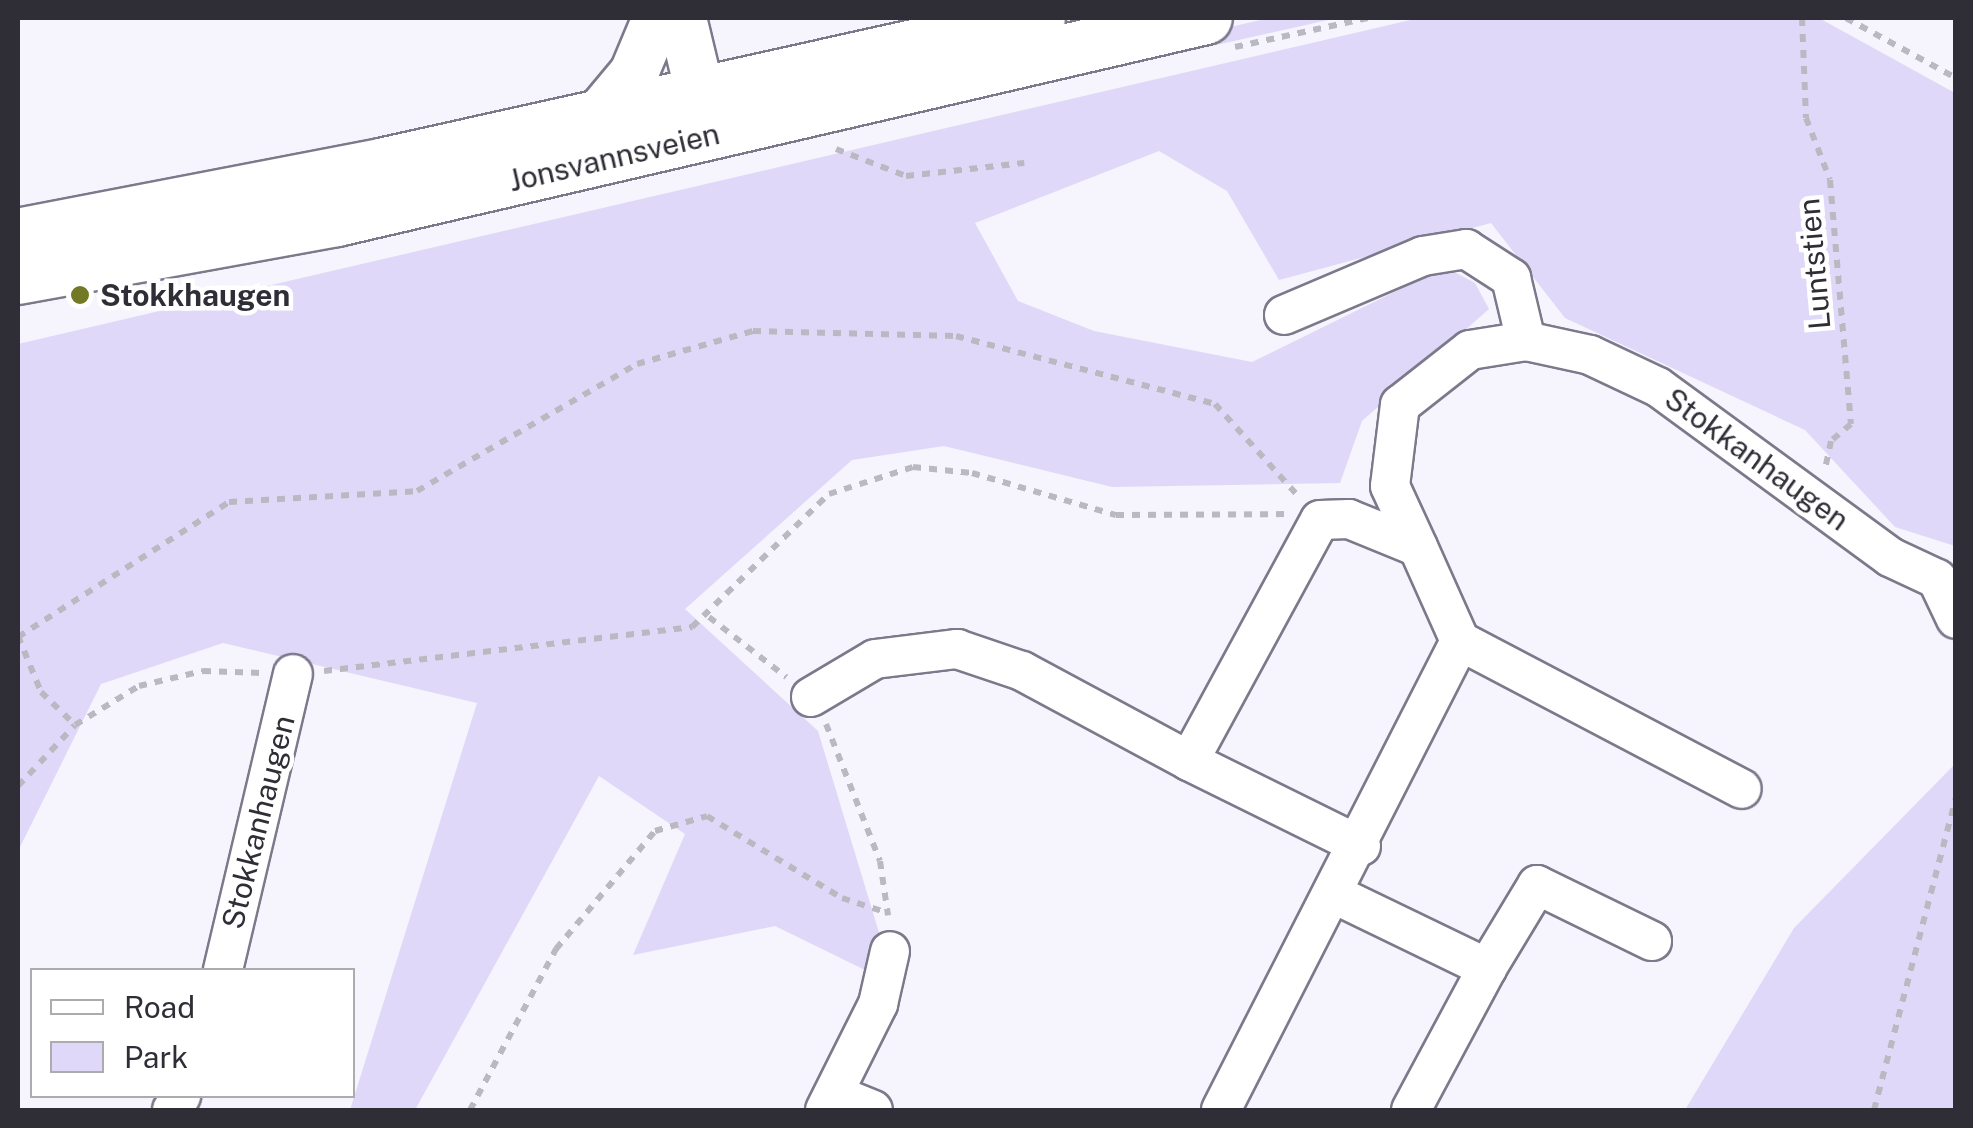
<!DOCTYPE html>
<style>
body{margin:0}
#map{position:relative;width:1973px;height:1128px;overflow:hidden;background:#f6f4fc;font-family:"Public Sans",sans-serif}
div>[style]{position:absolute}
.green>*{inset:0;background:#dfd8f8}
.path>*{height:6px;margin-top:-3px;transform-origin:0;background:repeating-linear-gradient(90deg,#bab9c1 0 8px,transparent 0 16px)}
.roads{filter:drop-shadow(2px 0 #7c798b) drop-shadow(-2px 0 #7c798b) drop-shadow(0 2px #7c798b) drop-shadow(0 -2px #7c798b)}
.minor>*{height:38px;margin:-19px;padding:0 19px;transform-origin:19px;border-radius:19px;background:#fff}
.tertiary>*{height:48px;margin:-24px;padding:0 24px;transform-origin:24px;border-radius:24px;background:#fff}
.secondary>*{height:52px;margin:-26px;padding:0 26px;transform-origin:26px;border-radius:26px;background:#fff}
.dots>*{width:28px;height:28px;translate:-50% -50%;box-sizing:border-box;border:5px solid #fff;border-radius:50%}
span{translate:-50% -50%;white-space:nowrap;text-align:center;line-height:1.15;-webkit-text-stroke:9px #fff;paint-order:stroke}
.street-label{font-size:30px;color:#2f2e36}
.poi-label{font-size:30px;color:#2f2e36;font-weight:700}
.left{translate:0 -50%;text-align:left}
.frame{position:absolute;inset:0;border:20px solid #2f2e36;pointer-events:none}
.legend{position:absolute;left:30px;top:968px;width:325px;height:130px;box-sizing:border-box;background:#fff;border:2px solid #acabaf;margin:0;padding:12px 18px;list-style:none;font-size:30px;color:#2f2e36}
.legend li{display:flex;align-items:center;gap:20px;height:50px}
.legend b{width:50px;border:2px solid #acabaf}
</style>
<div id="map">
<div class="green">
<div style="clip-path:polygon(1269px 18px,1337px 18px,142px 285px,172px 273px)"></div>
<div style="clip-path:polygon(1419px 18px,1819px 18px,1955px 93px,1955px 546px,1895px 527px,1805px 430px,1565px 318px,1491px 223px,1279px 280px,1227px 191px,1159px 151px,975px 223px,1018px 301px,1094px 331px,1252px 362px,1445px 267px,1475px 283px,1489px 309px,1362px 421px,1340px 483px,1112px 487px,944px 446px,852px 460px,685px 609px,818px 731px,884px 949px,865px 970px,775px 926px,633px 955px,685px 834px,599px 776px,415px 1110px,350px 1110px,477px 703px,223px 643px,101px 684px,18px 851px,18px 344px)"></div>
<div style="clip-path:polygon(1955px 764px,1955px 1110px,1685px 1110px,1794px 928px)"></div>
</div>
<div class="path">
<div style="left:1802px;top:18px;width:100px;rotate:87.7deg"></div>
<div style="left:1806px;top:118px;width:66px;rotate:68.8deg"></div>
<div style="left:1830px;top:180px;width:245px;rotate:85.1deg"></div>
<div style="left:1851px;top:424px;width:26px;rotate:140deg"></div>
<div style="left:1831px;top:441px;width:29px;rotate:102deg"></div>
<div style="left:1846px;top:18px;width:125px;rotate:28.6deg"></div>
<div style="left:1235px;top:47px;width:136px;rotate:-12.3deg"></div>
<div style="left:836px;top:149px;width:75px;rotate:21.1deg"></div>
<div style="left:906px;top:176px;width:119px;rotate:-6.3deg"></div>
<div style="left:709px;top:617px;width:98px;rotate:37.9deg"></div>
<div style="left:18px;top:636px;width:61px;rotate:67.7deg"></div>
<div style="left:41px;top:692px;width:47px;rotate:44.1deg"></div>
<div style="left:18px;top:637px;width:250px;rotate:-32.6deg"></div>
<div style="left:229px;top:502px;width:188px;rotate:-3.3deg"></div>
<div style="left:417px;top:491px;width:254px;rotate:-30deg"></div>
<div style="left:637px;top:364px;width:121px;rotate:-15.9deg"></div>
<div style="left:753px;top:331px;width:203px;rotate:1.4deg"></div>
<div style="left:956px;top:336px;width:268px;rotate:14.7deg"></div>
<div style="left:1215px;top:404px;width:125px;rotate:47.9deg"></div>
<div style="left:324px;top:671px;width:371px;rotate:-6.8deg"></div>
<div style="left:692px;top:627px;width:191px;rotate:-44.2deg"></div>
<div style="left:829px;top:494px;width:88px;rotate:-17.8deg"></div>
<div style="left:913px;top:467px;width:59px;rotate:5.8deg"></div>
<div style="left:972px;top:473px;width:150px;rotate:16.3deg"></div>
<div style="left:1116px;top:515px;width:170px;rotate:-0.3deg"></div>
<div style="left:826px;top:724px;width:147px;rotate:68.5deg"></div>
<div style="left:880px;top:861px;width:55px;rotate:81.6deg"></div>
<div style="left:18px;top:786px;width:83px;rotate:-46.9deg"></div>
<div style="left:75px;top:725px;width:75px;rotate:-31.4deg"></div>
<div style="left:139px;top:686px;width:66px;rotate:-13.2deg"></div>
<div style="left:203px;top:671px;width:59px;rotate:1.9deg"></div>
<div style="left:470px;top:1110px;width:183px;rotate:-61.9deg"></div>
<div style="left:556px;top:949px;width:154px;rotate:-50deg"></div>
<div style="left:655px;top:831px;width:54px;rotate:-16.1deg"></div>
<div style="left:707px;top:816px;width:158px;rotate:31.3deg"></div>
<div style="left:842px;top:898px;width:48px;rotate:18.1deg"></div>
<div style="left:1874px;top:1110px;width:324px;rotate:-75.3deg"></div>
</div>
<div class="roads">
<div class="minor">
<div style="left:1284px;top:315px;width:151px;rotate:-23deg"></div>
<div style="left:1423px;top:256px;width:44px;rotate:-9.2deg"></div>
<div style="left:1466px;top:249px;width:54px;rotate:32.8deg"></div>
<div style="left:1511px;top:278px;width:65px;rotate:76.6deg"></div>
<div style="left:1418px;top:547px;width:67px;rotate:-114.7deg"></div>
<div style="left:1390px;top:486px;width:82px;rotate:-83deg"></div>
<div style="left:1400px;top:405px;width:89px;rotate:-38.2deg"></div>
<div style="left:1470px;top:350px;width:57px;rotate:-9.1deg"></div>
<div style="left:1526px;top:341px;width:66px;rotate:12.3deg"></div>
<div style="left:1590px;top:355px;width:75px;rotate:25.2deg"></div>
<div style="left:1658px;top:387px;width:288px;rotate:36.2deg"></div>
<div style="left:1890px;top:557px;width:52px;rotate:25.1deg"></div>
<div style="left:1937px;top:579px;width:44px;rotate:64.6deg"></div>
<div style="left:811px;top:697px;width:74px;rotate:-30.7deg"></div>
<div style="left:875px;top:659px;width:83px;rotate:-7deg"></div>
<div style="left:957px;top:649px;width:69px;rotate:18.7deg"></div>
<div style="left:1022px;top:671px;width:190px;rotate:28.3deg"></div>
<div style="left:1361px;top:846px;width:192px;rotate:-153.7deg"></div>
<div style="left:1189px;top:761px;width:274px;rotate:-61.5deg"></div>
<div style="left:1320px;top:520px;width:29px;rotate:-2deg"></div>
<div style="left:1349px;top:519px;width:74px;rotate:22.1deg"></div>
<div style="left:1418px;top:547px;width:103px;rotate:65.9deg"></div>
<div style="left:1336px;top:895px;width:168px;rotate:25.8deg"></div>
<div style="left:1487px;top:968px;width:97px;rotate:-58.9deg"></div>
<div style="left:1537px;top:885px;width:128px;rotate:26deg"></div>
<div style="left:223px;top:970px;width:304px;rotate:-76.7deg"></div>
<div style="left:834px;top:1094px;width:42px;rotate:22.3deg"></div>
<div style="left:172px;top:1110px;width:17px;rotate:-57deg"></div>
<div style="left:825px;top:1110px;width:119px;rotate:-63.4deg"></div>
<div style="left:878px;top:1004px;width:54px;rotate:-77.2deg"></div>
<div style="left:1221px;top:1110px;width:526px;rotate:-63deg"></div>
<div style="left:1460px;top:641px;width:318px;rotate:27.7deg"></div>
<div style="left:1411px;top:1110px;width:161px;rotate:-61.8deg"></div>
</div>
<div class="tertiary">
<div style="left:682px;top:18px;width:77px;rotate:76.5deg"></div>
<div style="left:700px;top:93px;width:39px;rotate:53deg"></div>
<div style="left:599px;top:115px;width:55px;rotate:-50.2deg"></div>
<div style="left:634px;top:73px;width:60px;rotate:-67.3deg"></div>
</div>
<div class="secondary">
<div style="left:18px;top:235px;width:374px;rotate:-10.9deg"></div>
<div style="left:385px;top:164px;width:670px;rotate:-12.58deg"></div>
<div style="left:18px;top:278px;width:324px;rotate:-10.3deg"></div>
<div style="left:337px;top:220px;width:892px;rotate:-13.09deg"></div>
</div>
</div>
<div class="dots">
<div style="left:80px;top:295px;background:#717924"></div>
</div>
<div class="street-label">
<span style="left:614px;top:157px;rotate:-13deg">Jonsvannsveien</span>
<span style="left:1814px;top:264px;rotate:-95deg">Luntstien</span>
<span style="left:1757px;top:459px;rotate:36deg">Stokkanhaugen</span>
<span style="left:258px;top:822px;rotate:-76deg">Stokkanhaugen</span>
</div>
<div class="poi-label">
<span class="left" style="left:100px;top:295px">Stokkhaugen</span>
</div>
<div class="frame"></div>
<ul class="legend">
<li><b style="height:12px;background:#fff"></b>Road</li>
<li><b style="height:28px;background:#dfd8f8"></b>Park</li>
</ul>
</div>
